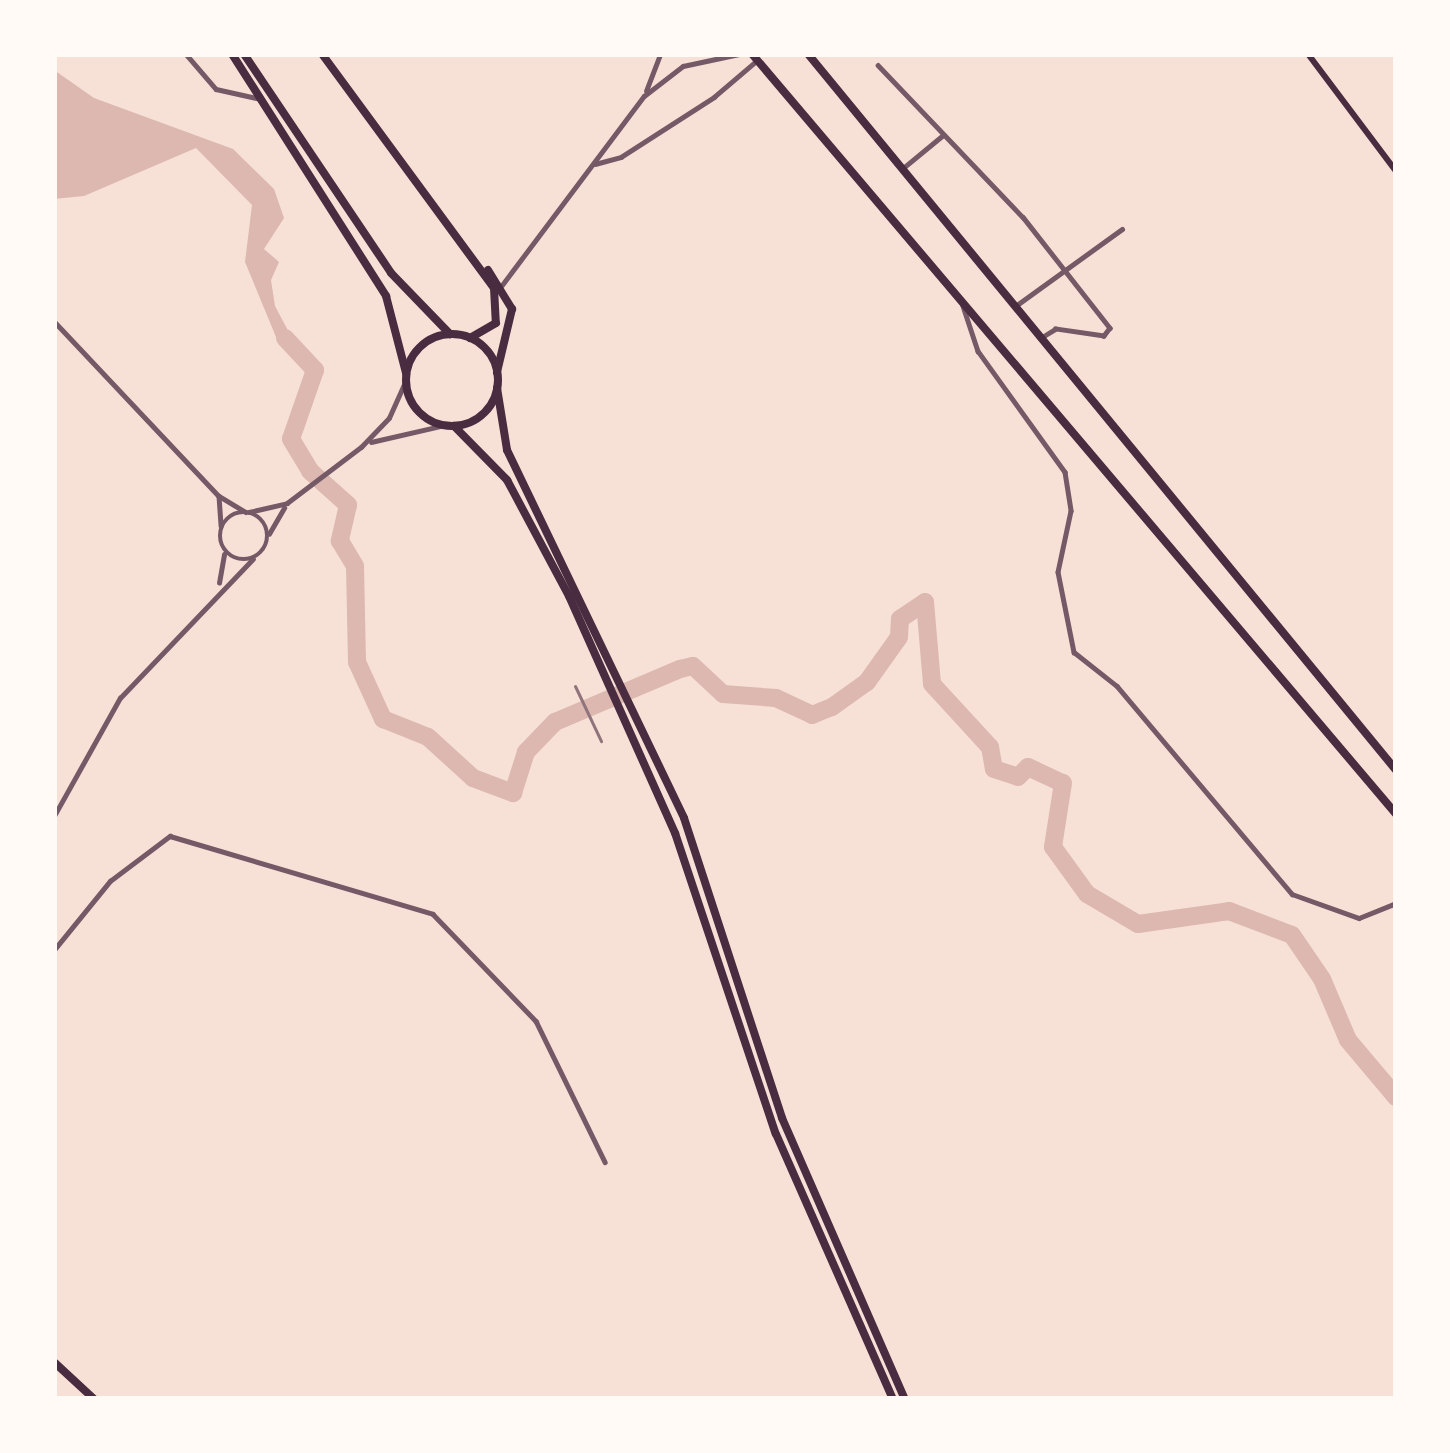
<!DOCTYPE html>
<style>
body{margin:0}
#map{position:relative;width:1450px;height:1453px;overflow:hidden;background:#f7e1d7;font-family:"Crimson Pro",serif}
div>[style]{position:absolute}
.water>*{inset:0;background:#dcb8b0}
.river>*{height:18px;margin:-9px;padding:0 9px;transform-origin:9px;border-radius:9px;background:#dcb8b0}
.minor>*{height:4.5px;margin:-2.25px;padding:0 2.25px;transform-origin:2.25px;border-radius:2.25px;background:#755966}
.minor>.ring{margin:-2.25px;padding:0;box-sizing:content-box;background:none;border:4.5px solid #755966;border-radius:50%}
.secondary>*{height:6px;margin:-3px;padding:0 3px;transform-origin:3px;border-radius:3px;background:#4a2c40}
.primary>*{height:8px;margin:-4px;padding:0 4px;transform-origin:4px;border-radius:4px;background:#4a2c40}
.primary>.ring{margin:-4px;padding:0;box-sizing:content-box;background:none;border:8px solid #4a2c40;border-radius:50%}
.trunk>*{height:8px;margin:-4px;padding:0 4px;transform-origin:4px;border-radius:4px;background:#4a2c40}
.rail>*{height:3px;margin:-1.5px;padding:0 1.5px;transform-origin:1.5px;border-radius:1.5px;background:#8f747c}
span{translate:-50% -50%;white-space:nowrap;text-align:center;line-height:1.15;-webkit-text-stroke:9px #fffaf5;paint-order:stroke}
.frame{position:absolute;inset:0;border:57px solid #fffaf5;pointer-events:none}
</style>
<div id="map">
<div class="water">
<div style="clip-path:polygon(54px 70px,94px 98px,233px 149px,274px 189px,284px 218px,264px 249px,279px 262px,271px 280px,275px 306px,301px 355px,276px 337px,245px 262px,252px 205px,196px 148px,84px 196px,54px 199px)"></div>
</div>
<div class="river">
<div style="left:285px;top:338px;width:44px;rotate:46.8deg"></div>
<div style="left:315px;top:370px;width:73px;rotate:109.2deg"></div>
<div style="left:291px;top:439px;width:37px;rotate:59deg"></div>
<div style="left:310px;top:471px;width:51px;rotate:41.8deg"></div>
<div style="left:348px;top:505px;width:37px;rotate:103deg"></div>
<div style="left:340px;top:541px;width:29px;rotate:59deg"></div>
<div style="left:355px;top:566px;width:96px;rotate:88.8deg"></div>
<div style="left:357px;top:662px;width:63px;rotate:65.5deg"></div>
<div style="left:383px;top:719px;width:48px;rotate:21.8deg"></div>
<div style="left:428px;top:737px;width:61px;rotate:42.3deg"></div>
<div style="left:473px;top:778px;width:43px;rotate:20.6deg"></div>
<div style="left:513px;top:793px;width:43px;rotate:-72.4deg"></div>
<div style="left:526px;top:752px;width:42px;rotate:-46deg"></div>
<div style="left:555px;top:722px;width:136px;rotate:-23deg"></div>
<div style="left:680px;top:669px;width:13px;rotate:-13deg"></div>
<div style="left:693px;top:666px;width:41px;rotate:43deg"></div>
<div style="left:723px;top:694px;width:53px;rotate:4.3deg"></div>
<div style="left:776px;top:698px;width:40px;rotate:25deg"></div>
<div style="left:812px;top:715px;width:22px;rotate:-22deg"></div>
<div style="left:832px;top:707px;width:43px;rotate:-35.5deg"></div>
<div style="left:867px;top:682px;width:55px;rotate:-54.6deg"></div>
<div style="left:899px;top:637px;width:18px;rotate:-87deg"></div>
<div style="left:900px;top:619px;width:30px;rotate:-34deg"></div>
<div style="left:925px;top:602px;width:82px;rotate:85.1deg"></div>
<div style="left:932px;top:684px;width:86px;rotate:47.4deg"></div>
<div style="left:990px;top:747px;width:22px;rotate:80deg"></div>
<div style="left:994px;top:769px;width:25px;rotate:18deg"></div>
<div style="left:1018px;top:777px;width:14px;rotate:-45deg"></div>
<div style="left:1028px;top:767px;width:38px;rotate:25deg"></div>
<div style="left:1063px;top:783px;width:65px;rotate:98.9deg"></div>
<div style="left:1053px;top:847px;width:58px;rotate:54.1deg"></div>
<div style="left:1087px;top:894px;width:59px;rotate:30.5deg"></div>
<div style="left:1138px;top:924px;width:92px;rotate:-8.1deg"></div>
<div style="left:1229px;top:911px;width:67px;rotate:20.9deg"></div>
<div style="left:1292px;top:935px;width:53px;rotate:55.7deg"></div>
<div style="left:1322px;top:979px;width:66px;rotate:66.9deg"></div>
<div style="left:1348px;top:1040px;width:75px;rotate:49.9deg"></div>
</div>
<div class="minor">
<div style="left:186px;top:54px;width:46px;rotate:49.4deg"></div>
<div style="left:216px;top:89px;width:46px;rotate:12.5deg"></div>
<div style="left:878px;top:65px;width:210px;rotate:46.4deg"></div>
<div style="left:1023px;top:217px;width:141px;rotate:51.9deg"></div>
<div style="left:1110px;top:328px;width:10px;rotate:127deg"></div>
<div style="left:1104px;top:336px;width:49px;rotate:-171.7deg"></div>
<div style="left:1056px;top:329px;width:15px;rotate:148deg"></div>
<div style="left:646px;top:91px;width:40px;rotate:-69deg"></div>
<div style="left:595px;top:164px;width:27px;rotate:-15deg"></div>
<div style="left:621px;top:157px;width:111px;rotate:-32.8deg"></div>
<div style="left:714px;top:97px;width:54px;rotate:-40.5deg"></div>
<div style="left:902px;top:169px;width:52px;rotate:-39.5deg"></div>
<div style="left:502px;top:285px;width:236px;rotate:-53.1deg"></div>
<div style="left:644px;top:96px;width:49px;rotate:-37.6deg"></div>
<div style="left:683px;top:66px;width:57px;rotate:-12.1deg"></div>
<div style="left:962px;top:303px;width:51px;rotate:71.6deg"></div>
<div style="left:978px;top:351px;width:149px;rotate:54.3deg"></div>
<div style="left:1065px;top:472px;width:39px;rotate:81deg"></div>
<div style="left:1071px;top:511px;width:62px;rotate:102deg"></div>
<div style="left:1058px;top:572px;width:82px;rotate:78.7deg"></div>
<div style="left:1074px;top:652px;width:55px;rotate:38.3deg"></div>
<div style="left:1117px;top:686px;width:272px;rotate:49.9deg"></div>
<div style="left:1292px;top:894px;width:71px;rotate:19.7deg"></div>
<div style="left:1359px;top:918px;width:40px;rotate:-22deg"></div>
<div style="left:1014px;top:307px;width:133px;rotate:-35.8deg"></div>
<div style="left:54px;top:321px;width:241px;rotate:46.7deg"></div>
<div style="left:219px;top:496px;width:31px;rotate:31deg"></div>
<div style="left:371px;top:442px;width:76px;rotate:-12.9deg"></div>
<div style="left:219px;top:496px;width:30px;rotate:86deg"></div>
<div class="ring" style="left:220px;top:512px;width:43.5px;height:43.5px"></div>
<div style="left:249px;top:512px;width:39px;rotate:-13deg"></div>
<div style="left:287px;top:503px;width:93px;rotate:-37.1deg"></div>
<div style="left:361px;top:447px;width:40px;rotate:-46deg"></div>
<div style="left:389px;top:418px;width:42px;rotate:-65.9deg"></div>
<div style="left:269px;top:534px;width:30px;rotate:-60deg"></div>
<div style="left:219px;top:583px;width:29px;rotate:-80deg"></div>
<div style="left:54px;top:816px;width:135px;rotate:-60.8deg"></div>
<div style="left:120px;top:698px;width:192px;rotate:-46.3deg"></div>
<div style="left:54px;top:950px;width:89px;rotate:-50.9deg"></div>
<div style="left:110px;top:881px;width:75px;rotate:-36.9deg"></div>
<div style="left:170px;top:836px;width:274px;rotate:16.5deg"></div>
<div style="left:433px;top:914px;width:149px;rotate:46.1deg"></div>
<div style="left:536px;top:1021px;width:157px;rotate:63.9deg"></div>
</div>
<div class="secondary">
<div style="left:1308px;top:54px;width:146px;rotate:53.1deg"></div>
</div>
<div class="primary">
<div style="left:232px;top:54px;width:287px;rotate:57.5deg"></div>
<div style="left:386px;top:296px;width:80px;rotate:75.4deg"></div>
<div style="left:244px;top:54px;width:264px;rotate:56.1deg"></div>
<div style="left:391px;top:273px;width:85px;rotate:46deg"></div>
<div style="left:322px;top:54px;width:290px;rotate:53.7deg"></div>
<div style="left:494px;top:288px;width:35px;rotate:87deg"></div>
<div style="left:496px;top:323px;width:30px;rotate:150deg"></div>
<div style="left:488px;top:270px;width:46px;rotate:58.4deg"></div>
<div style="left:512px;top:309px;width:65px;rotate:103.4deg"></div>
<div class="ring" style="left:406px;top:334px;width:84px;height:84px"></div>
<div style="left:497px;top:388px;width:63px;rotate:80.8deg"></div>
<div style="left:507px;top:450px;width:408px;rotate:64.3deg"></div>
<div style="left:684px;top:818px;width:316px;rotate:71.9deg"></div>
<div style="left:782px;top:1118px;width:307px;rotate:66.4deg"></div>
<div style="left:454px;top:426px;width:76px;rotate:45.5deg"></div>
<div style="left:507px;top:480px;width:132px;rotate:61.9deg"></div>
<div style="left:569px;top:596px;width:260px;rotate:65.9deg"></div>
<div style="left:675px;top:833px;width:317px;rotate:71.5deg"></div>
<div style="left:776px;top:1134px;width:290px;rotate:66.2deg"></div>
</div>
<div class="trunk">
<div style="left:752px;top:54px;width:996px;rotate:49.72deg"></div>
<div style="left:808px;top:54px;width:926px;rotate:50.61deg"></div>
<div style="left:54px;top:1362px;width:54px;rotate:42.8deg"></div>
</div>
<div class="rail">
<div style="left:575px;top:686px;width:61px;rotate:64.7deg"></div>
</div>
<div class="frame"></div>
</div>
